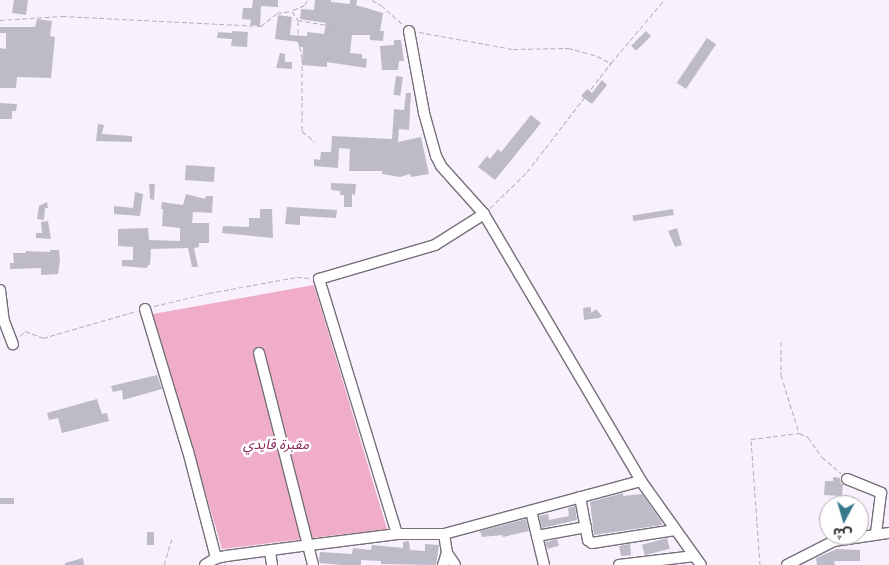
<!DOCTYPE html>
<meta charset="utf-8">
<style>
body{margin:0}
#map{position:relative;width:889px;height:565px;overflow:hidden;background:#f9f0fd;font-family:"Libre Baskerville","Noto Sans Arabic",serif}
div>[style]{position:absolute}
.green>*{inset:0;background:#f0adc7}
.building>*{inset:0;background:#bebbc9;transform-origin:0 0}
.path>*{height:1px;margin-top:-0.5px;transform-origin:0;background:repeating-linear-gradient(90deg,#b6afb9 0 5px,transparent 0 7.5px)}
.roads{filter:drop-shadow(1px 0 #766e79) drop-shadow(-1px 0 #766e79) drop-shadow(0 1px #766e79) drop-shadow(0 -1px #766e79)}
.minor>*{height:10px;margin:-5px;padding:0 5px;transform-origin:5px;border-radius:5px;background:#fff}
span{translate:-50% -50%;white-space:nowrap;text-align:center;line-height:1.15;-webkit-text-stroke:5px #fff;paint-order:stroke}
.park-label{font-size:14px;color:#8d285a;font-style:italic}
.north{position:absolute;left:819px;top:495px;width:50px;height:50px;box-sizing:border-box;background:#fff;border:1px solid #afadaf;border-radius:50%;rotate:186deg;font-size:14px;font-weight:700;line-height:20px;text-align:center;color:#363338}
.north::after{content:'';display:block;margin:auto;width:18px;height:22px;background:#36798a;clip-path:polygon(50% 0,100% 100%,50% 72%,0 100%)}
</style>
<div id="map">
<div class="green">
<div style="clip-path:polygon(314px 285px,387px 529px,222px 549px,153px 314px)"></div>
</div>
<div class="building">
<div style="clip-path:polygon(14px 0,28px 0,26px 15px,12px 13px)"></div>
<div style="clip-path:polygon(253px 0,278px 0,278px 7px,261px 6px,260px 26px,250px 25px,251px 20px,242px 19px,243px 8px,252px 8px)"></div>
<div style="clip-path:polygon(315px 0,331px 0,331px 2px,350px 4px,350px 0,357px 0,356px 5px,383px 13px,380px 31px,384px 31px,383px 41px,370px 40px,370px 35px,352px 35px,350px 53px,362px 54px,362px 58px,367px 59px,366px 68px,327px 62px,327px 67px,302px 65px,303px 47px,299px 47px,299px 42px,275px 39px,278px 15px,292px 17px,290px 35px,307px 36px,307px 32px,324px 34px,326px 23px,300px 19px,301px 9px,314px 10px)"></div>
<div style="clip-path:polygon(37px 19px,52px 21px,50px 36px,55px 37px,51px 78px,17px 77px,16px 88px,0 88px,0 48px,6px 49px,6px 33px,0 33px,0 27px,35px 27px)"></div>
<div style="clip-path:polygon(232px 31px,248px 32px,247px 47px,231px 46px,232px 39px,217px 38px,218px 32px,232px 33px)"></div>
<div style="left:646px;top:31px;width:7px;height:21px;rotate:45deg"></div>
<div style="left:707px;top:38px;width:11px;height:54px;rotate:34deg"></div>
<div style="clip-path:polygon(394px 40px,401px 40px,404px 61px,399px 61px,398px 70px,382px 70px,380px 46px,394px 45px)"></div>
<div style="clip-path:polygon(280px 53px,285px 54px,285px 62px,292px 62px,292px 69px,276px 68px)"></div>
<div style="left:396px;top:76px;width:7px;height:19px;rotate:8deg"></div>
<div style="clip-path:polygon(602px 80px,607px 85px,592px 104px,581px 96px,587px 89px,592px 93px)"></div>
<div style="clip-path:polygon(406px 93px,411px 93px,409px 130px,399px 129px,398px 142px,421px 137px,429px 174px,411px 177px,410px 174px,400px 177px,382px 174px,382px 171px,349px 171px,350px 149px,339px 148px,338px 168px,314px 166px,314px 159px,320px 160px,321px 152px,331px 152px,332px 136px,392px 139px,394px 109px,404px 110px)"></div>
<div style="clip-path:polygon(0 103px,17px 104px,16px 111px,12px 111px,12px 119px,0 119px)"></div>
<div style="clip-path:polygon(531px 115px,541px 123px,495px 180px,478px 167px,487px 156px,490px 159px,498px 149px,501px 152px)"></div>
<div style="clip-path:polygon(98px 124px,104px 125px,102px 134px,132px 136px,132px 142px,96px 141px)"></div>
<div style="left:186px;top:165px;width:29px;height:15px;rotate:4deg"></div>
<div style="clip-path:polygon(331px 183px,356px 184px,355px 195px,352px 194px,352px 207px,344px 207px,344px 195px,340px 195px,340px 191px,331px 190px)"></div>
<div style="clip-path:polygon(149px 184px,155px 184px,154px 200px,150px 199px)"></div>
<div style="clip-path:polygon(135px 192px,143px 194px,140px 216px,114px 214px,114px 206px,133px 208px)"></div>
<div style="clip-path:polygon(186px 194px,205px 199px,206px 196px,213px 196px,212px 213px,193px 212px,192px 223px,209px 223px,209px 243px,199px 243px,199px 247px,194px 248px,198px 267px,192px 267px,188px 248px,151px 249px,150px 265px,148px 265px,147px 268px,122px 266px,122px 260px,133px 260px,133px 247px,118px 246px,118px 229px,148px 228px,149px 240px,180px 241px,180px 228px,162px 226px,163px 209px,161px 209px,162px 202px,183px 205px)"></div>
<div style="clip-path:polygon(47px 202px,48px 208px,45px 208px,44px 220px,37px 219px,39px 206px)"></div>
<div style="clip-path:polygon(287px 207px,337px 210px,336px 218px,300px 216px,300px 225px,285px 224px)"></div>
<div style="clip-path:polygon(260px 209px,272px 209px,273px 238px,222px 233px,223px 226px,249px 227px,249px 218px,260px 218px)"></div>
<div style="left:673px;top:209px;width:6px;height:41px;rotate:81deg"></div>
<div style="clip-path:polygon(48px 221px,51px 239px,36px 238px,36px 233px,42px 233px,41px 222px)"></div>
<div style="clip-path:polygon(677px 228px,682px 245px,675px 247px,668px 231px)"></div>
<div style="clip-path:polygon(50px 250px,59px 250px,60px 260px,58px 274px,41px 275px,41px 268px,10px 269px,10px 263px,14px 263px,13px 253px,26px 253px,26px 251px,50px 252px)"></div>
<div style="clip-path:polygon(591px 307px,591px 313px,596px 309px,602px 316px,599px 318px,584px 320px,583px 308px)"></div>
<div style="clip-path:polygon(157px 375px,162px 389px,123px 400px,122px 390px,113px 392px,111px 386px)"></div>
<div style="clip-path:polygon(97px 399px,102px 414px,107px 413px,109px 421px,62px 433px,58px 418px,49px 420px,47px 413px)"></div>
<div style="clip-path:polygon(833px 477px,840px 478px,841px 484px,843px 484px,842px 496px,824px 495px,825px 481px,833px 481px)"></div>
<div style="clip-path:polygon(623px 493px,623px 496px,642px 494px,661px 521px,662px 525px,594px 535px,590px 502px)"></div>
<div style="left:14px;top:498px;width:6px;height:14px;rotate:90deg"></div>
<div style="clip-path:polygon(575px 506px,577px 520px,542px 528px,539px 516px,548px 514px,549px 520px,569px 516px,568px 508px)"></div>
<div style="clip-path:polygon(526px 519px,529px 531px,503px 537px,502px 535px,482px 537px,480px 531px)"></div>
<div style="left:147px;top:532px;width:7px;height:13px"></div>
<div style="left:667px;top:538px;width:11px;height:26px;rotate:75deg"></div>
<div style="left:557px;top:539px;width:7px;height:12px;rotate:74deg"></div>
<div style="clip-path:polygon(409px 541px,410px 550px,425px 551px,425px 544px,439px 545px,436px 565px,381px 564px,381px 561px,361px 560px,361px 565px,341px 565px,320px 563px,319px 560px,320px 552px,352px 554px,353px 548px,371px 550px,372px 545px,403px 548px,403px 542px)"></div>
<div style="clip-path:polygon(630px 544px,631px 555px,621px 556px,619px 546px)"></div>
<div style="clip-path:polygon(837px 549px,860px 550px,860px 561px,834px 561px,835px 565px,817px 565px,816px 558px)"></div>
<div style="clip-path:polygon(83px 558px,84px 565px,65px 565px,65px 563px)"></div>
</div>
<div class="path">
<div style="left:372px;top:0;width:10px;rotate:29deg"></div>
<div style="left:381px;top:5px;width:28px;rotate:42deg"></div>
<div style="left:293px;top:10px;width:13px;rotate:-23deg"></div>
<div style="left:305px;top:5px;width:5px;rotate:-68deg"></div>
<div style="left:0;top:20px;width:62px;rotate:-3.7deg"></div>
<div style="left:62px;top:16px;width:199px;rotate:2.9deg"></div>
<div style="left:261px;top:26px;width:21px;rotate:-39deg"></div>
<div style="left:277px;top:13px;width:15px;rotate:-8deg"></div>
<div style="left:292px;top:11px;width:11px;rotate:56deg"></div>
<div style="left:298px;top:20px;width:39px;rotate:10deg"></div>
<div style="left:298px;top:21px;width:18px;rotate:90deg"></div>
<div style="left:298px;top:39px;width:19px;rotate:78deg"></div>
<div style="left:302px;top:58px;width:73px;rotate:90deg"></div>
<div style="left:302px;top:131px;width:16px;rotate:40deg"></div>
<div style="left:419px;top:32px;width:96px;rotate:10.3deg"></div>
<div style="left:513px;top:49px;width:55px;rotate:-1deg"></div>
<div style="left:568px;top:48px;width:30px;rotate:15deg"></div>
<div style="left:597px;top:56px;width:16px;rotate:27deg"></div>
<div style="left:490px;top:208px;width:52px;rotate:-44.2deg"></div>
<div style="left:527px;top:172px;width:138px;rotate:-52.4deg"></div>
<div style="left:611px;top:63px;width:82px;rotate:-49.9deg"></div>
<div style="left:154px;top:306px;width:57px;rotate:-13.3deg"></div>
<div style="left:209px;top:293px;width:89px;rotate:-10.3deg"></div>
<div style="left:297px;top:277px;width:13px;rotate:4deg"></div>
<div style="left:20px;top:336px;width:7px;rotate:-45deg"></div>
<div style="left:25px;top:331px;width:19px;rotate:21deg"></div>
<div style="left:43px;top:338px;width:97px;rotate:-16.2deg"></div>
<div style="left:781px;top:342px;width:33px;rotate:90deg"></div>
<div style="left:781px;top:375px;width:61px;rotate:72.8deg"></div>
<div style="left:799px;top:433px;width:10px;rotate:24deg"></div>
<div style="left:808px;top:437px;width:24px;rotate:55deg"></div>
<div style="left:822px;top:457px;width:25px;rotate:40deg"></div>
<div style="left:164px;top:565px;width:27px;rotate:-73deg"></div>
<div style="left:760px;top:565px;width:126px;rotate:-94.1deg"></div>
<div style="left:751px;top:439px;width:48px;rotate:-7.1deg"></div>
</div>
<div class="roads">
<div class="minor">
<div style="left:409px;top:31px;width:83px;rotate:79.6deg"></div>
<div style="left:424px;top:113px;width:45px;rotate:74.4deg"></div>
<div style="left:436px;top:156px;width:11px;rotate:63deg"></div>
<div style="left:441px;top:166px;width:64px;rotate:48.1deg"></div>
<div style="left:0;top:290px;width:31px;rotate:83deg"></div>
<div style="left:4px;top:321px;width:25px;rotate:69deg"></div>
<div style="left:145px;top:309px;width:148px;rotate:73.2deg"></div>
<div style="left:188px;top:451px;width:111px;rotate:75.3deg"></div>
<div style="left:259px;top:353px;width:219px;rotate:75.7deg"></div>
<div style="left:847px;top:479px;width:37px;rotate:22deg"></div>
<div style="left:881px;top:493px;width:40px;rotate:97.1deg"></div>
<div style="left:580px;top:497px;width:44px;rotate:79.5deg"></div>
<div style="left:588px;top:540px;width:5px;rotate:37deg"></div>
<div style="left:592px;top:543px;width:84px;rotate:-8.9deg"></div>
<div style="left:531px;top:511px;width:56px;rotate:76.5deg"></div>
<div style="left:397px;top:534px;width:267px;rotate:-107deg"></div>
<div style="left:319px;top:279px;width:121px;rotate:-16.3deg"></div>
<div style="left:435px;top:245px;width:58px;rotate:-32.3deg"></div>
<div style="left:484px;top:214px;width:310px;rotate:59.5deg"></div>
<div style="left:641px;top:481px;width:103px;rotate:54.5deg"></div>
<div style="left:537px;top:536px;width:50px;rotate:-10.4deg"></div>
<div style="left:270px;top:552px;width:13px;rotate:81deg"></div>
<div style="left:447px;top:553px;width:14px;rotate:56deg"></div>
<div style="left:205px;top:565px;width:13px;rotate:-32deg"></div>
<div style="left:216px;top:558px;width:10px;rotate:-11deg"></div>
<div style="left:226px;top:556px;width:85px;rotate:-7.5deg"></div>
<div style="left:310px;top:545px;width:88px;rotate:-7.2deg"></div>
<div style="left:397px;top:534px;width:47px"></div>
<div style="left:444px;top:534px;width:204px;rotate:-15.1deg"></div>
<div style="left:443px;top:565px;width:13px;rotate:-72deg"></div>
<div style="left:447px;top:553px;width:19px;rotate:-99deg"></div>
<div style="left:619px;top:565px;width:76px;rotate:-6.8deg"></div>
<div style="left:787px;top:565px;width:53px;rotate:-27.1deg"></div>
<div style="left:834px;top:541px;width:56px;rotate:-8.3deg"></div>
</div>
</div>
<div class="park-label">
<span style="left:276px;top:444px">مقبرة قايدي</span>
</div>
<div class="north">ش</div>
</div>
